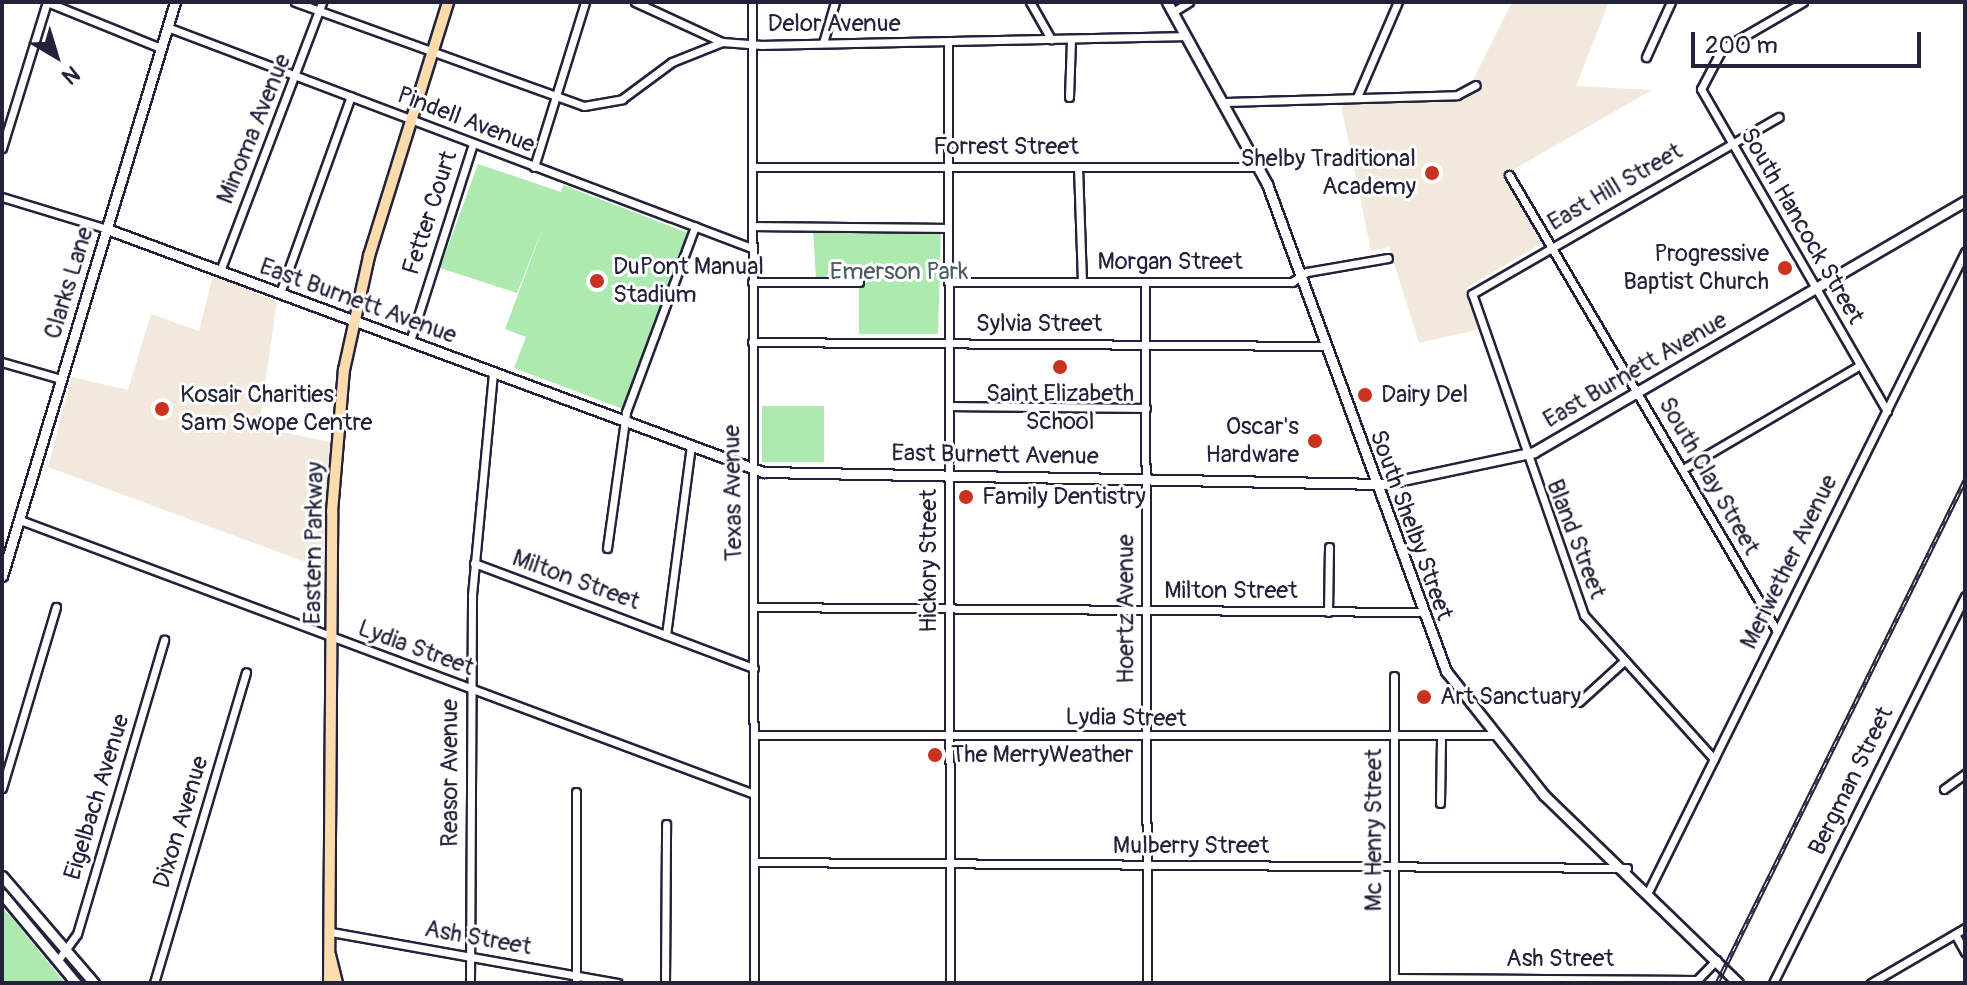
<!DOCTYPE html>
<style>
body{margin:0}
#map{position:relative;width:1967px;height:985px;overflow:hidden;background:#fff;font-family:Pangolin,sans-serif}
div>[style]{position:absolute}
.built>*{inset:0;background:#f2e8db}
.green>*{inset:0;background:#adeab0;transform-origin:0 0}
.roads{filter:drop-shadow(2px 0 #22223b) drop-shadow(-2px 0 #22223b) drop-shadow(0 2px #22223b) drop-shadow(0 -2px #22223b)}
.street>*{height:7px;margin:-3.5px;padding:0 3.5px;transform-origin:3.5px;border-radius:3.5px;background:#fff}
.secondary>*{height:9px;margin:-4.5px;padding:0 4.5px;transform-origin:4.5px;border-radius:4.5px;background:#fff}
.primary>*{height:10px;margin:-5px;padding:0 5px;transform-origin:5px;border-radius:5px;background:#fcdcac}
.rail>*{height:5px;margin-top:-2.5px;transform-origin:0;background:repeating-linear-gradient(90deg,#fff 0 6px,#22223b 0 12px);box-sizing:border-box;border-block:2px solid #22223b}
.dots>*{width:22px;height:22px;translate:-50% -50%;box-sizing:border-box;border:4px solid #fff;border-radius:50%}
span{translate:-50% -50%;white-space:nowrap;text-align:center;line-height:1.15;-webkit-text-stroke:6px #fff;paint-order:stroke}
.street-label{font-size:24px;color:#22223b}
.poi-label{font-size:24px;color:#22223b}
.right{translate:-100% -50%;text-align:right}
.left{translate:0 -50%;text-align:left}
.park-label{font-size:24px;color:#4c5e5e}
.frame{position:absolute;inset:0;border:4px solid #22223b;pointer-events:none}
.north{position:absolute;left:16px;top:16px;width:80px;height:80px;-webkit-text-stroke:6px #fff;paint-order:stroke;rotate:142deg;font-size:22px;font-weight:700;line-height:32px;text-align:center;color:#22223b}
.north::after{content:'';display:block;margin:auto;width:28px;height:36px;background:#22223b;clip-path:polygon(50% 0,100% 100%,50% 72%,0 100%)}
.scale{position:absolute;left:1691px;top:32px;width:230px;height:36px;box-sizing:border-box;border:4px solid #22223b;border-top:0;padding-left:10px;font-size:24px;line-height:28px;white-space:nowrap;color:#22223b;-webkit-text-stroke:6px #fff;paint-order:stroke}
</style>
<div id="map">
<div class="built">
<div style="clip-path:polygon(1512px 2px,1609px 2px,1576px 86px,1652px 90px,1509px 172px,1544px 242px,1466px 288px,1480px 329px,1419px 343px,1389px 247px,1371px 251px,1341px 105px,1465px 96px)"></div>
<div style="clip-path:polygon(213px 275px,277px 301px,259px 427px,330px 442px,327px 570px,48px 467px,72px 377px,128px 390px,151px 314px,199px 331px)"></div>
</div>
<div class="green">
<div style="clip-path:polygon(478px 164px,561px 192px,563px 185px,688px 233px,623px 409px,514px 368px,526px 337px,505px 329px,544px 225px,517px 293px,440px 268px)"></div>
<div style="clip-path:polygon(813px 229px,941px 229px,938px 334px,859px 334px,859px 278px,816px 280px)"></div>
<div style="left:762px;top:406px;width:62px;height:56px"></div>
<div style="clip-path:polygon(2px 908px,13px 919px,65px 983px,2px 983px)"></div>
</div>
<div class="roads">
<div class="street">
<div style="left:47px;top:2px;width:123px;rotate:22deg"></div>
<div style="left:295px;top:2px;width:307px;rotate:19.8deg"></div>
<div style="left:584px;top:106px;width:39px;rotate:-10deg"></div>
<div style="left:622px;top:99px;width:62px;rotate:-36.5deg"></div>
<div style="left:672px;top:62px;width:54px;rotate:-21.8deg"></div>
<div style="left:635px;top:2px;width:96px;rotate:24.7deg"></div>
<div style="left:722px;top:42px;width:40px;rotate:4.3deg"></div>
<div style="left:762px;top:45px;width:424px;rotate:-1.2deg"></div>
<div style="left:752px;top:2px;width:981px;rotate:89.88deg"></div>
<div style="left:1030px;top:2px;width:43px;rotate:60.4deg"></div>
<div style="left:1803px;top:2px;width:94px;rotate:149.9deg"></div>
<div style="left:1722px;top:49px;width:45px;rotate:117.7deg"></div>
<div style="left:1701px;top:89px;width:372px;rotate:60deg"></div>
<div style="left:1173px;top:12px;width:19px;rotate:-32deg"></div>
<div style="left:167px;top:27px;width:625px;rotate:20.7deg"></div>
<div style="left:948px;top:42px;width:941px;rotate:89.88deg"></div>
<div style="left:823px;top:43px;width:43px;rotate:-73.7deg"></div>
<div style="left:1646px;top:57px;width:60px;rotate:-65.6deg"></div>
<div style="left:1069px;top:97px;width:57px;rotate:-88deg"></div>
<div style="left:1357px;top:97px;width:103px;rotate:-66.7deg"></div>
<div style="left:1226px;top:102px;width:231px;rotate:-1.7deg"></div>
<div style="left:1457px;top:95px;width:21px;rotate:-28deg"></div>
<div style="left:2px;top:148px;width:153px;rotate:-72.9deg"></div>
<div style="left:534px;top:167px;width:173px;rotate:-72.8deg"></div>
<div style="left:752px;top:167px;width:506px"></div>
<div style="left:1078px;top:167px;width:115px;rotate:88deg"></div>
<div style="left:1509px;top:175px;width:529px;rotate:59.56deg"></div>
<div style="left:2px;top:197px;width:110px;rotate:16.9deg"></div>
<div style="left:752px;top:226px;width:196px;rotate:0.6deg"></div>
<div style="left:220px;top:271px;width:288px;rotate:-69.2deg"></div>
<div style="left:752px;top:282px;width:107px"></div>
<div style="left:948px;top:282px;width:344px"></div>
<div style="left:1292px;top:282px;width:18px;rotate:-34deg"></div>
<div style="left:1307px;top:272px;width:82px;rotate:-9.8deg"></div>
<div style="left:1145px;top:282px;width:701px;rotate:89.84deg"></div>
<div style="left:280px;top:293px;width:209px;rotate:-70.2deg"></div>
<div style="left:410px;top:341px;width:207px;rotate:-72.3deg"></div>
<div style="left:752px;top:342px;width:574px;rotate:0.4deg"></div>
<div style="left:2px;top:362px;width:61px;rotate:16.1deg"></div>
<div style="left:949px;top:406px;width:197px;rotate:0.6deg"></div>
<div style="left:1683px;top:469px;width:205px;rotate:-30.4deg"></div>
<div style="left:20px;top:520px;width:783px;rotate:20.47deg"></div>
<div style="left:607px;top:548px;width:137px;rotate:-82deg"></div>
<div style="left:626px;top:412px;width:198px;rotate:-69.6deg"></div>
<div style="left:474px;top:563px;width:299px;rotate:20.6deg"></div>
<div style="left:754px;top:607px;width:665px;rotate:0.43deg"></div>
<div style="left:1328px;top:612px;width:65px;rotate:-89.1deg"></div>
<div style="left:666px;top:635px;width:192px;rotate:-82.5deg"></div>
<div style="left:1394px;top:676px;width:305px;rotate:90deg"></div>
<div style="left:1579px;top:702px;width:61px;rotate:-42.3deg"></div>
<div style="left:754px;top:735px;width:742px"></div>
<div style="left:1714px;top:759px;width:194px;rotate:-132.1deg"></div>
<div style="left:1584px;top:615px;width:340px;rotate:-109.2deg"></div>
<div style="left:1472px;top:294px;width:354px;rotate:-30deg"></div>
<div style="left:2px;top:788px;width:189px;rotate:-73.4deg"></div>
<div style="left:1944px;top:789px;width:26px;rotate:-36deg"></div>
<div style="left:576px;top:792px;width:191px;rotate:90deg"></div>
<div style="left:1440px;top:803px;width:63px;rotate:-89.1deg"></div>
<div style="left:754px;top:862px;width:873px;rotate:0.39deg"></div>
<div style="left:1649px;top:890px;width:712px;rotate:-63.65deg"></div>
<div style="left:331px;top:932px;width:291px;rotate:10.1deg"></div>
<div style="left:1955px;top:934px;width:21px;rotate:61deg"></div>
<div style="left:58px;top:960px;width:32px;rotate:-54deg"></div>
<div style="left:77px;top:934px;width:307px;rotate:-73.5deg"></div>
<div style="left:1394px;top:978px;width:303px;rotate:0.4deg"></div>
<div style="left:1697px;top:980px;width:28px;rotate:-46deg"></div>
<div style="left:154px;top:983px;width:324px;rotate:-73.5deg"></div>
<div style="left:470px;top:983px;width:388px;rotate:-89.7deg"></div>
<div style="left:472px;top:595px;width:224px;rotate:-84.6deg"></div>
<div style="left:665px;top:983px;width:159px;rotate:-89.6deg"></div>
<div style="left:1773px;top:983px;width:432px;rotate:-63.6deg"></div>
<div style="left:1871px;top:983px;width:109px;rotate:-30.3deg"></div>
</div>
<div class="secondary">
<div style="left:1167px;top:2px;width:208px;rotate:61.2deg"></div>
<div style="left:1267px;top:184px;width:519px;rotate:69.82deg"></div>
<div style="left:1446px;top:671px;width:158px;rotate:51.7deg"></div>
<div style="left:1544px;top:795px;width:270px;rotate:44.1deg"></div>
<div style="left:107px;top:229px;width:700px;rotate:20.33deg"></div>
<div style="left:763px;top:472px;width:621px;rotate:1.11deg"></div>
<div style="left:1384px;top:484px;width:153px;rotate:-12deg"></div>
<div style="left:1534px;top:452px;width:499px;rotate:-30.2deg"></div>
<div style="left:2px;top:576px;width:600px;rotate:-73.23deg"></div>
<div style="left:2px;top:876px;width:141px;rotate:49.3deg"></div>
<div style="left:2px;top:894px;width:116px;rotate:50.3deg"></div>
</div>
<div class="primary">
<div style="left:330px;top:955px;width:29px;rotate:76deg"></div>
<div style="left:329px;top:983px;width:471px;rotate:-89.6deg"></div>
<div style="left:332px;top:512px;width:143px;rotate:-85.2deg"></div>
<div style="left:344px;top:370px;width:117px;rotate:-77.6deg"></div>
<div style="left:369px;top:256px;width:266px;rotate:-72.7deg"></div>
</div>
</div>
<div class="rail">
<div style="left:1717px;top:983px;width:561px;rotate:-63.75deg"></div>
</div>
<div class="dots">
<div style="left:1432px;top:173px;background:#c8321e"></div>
<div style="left:1785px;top:268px;background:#c8321e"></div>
<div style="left:597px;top:281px;background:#c8321e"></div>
<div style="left:1060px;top:367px;background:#c8321e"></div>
<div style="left:1365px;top:395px;background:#c8321e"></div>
<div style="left:162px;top:409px;background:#c8321e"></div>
<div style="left:1315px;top:441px;background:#c8321e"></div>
<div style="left:966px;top:497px;background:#c8321e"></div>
<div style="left:1424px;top:697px;background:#c8321e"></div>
<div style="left:935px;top:755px;background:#c8321e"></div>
</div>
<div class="street-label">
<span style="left:834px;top:24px">Delor Avenue</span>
<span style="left:466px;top:120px;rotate:21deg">Pindell Avenue</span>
<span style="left:254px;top:129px;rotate:-68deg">Minoma Avenue</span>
<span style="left:1006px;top:147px">Forrest Street</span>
<span style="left:1615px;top:187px;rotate:-30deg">East Hill Street</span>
<span style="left:430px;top:213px;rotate:-72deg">Fetter Court</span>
<span style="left:1802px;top:226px;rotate:60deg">South Hancock Street</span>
<span style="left:1170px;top:262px">Morgan Street</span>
<span style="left:69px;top:283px;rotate:-73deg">Clarks Lane</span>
<span style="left:358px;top:301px;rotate:20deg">East Burnett Avenue</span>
<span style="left:1039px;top:324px">Sylvia Street</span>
<span style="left:1635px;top:370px;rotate:-30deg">East Burnett Avenue</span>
<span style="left:995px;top:455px;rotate:1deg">East Burnett Avenue</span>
<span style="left:1709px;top:476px;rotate:60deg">South Clay Street</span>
<span style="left:733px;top:493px;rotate:-91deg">Texas Avenue</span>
<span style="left:1411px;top:525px;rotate:70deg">South Shelby Street</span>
<span style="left:1576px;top:539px;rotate:69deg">Bland Street</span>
<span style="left:314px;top:543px;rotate:-89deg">Eastern Parkway</span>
<span style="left:929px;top:561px;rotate:-90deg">Hickory Street</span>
<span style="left:1789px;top:562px;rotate:-64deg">Meriwether Avenue</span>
<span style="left:576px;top:580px;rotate:20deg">Milton Street</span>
<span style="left:1231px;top:591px">Milton Street</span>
<span style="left:1126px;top:609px;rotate:-90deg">Hoertz Avenue</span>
<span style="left:416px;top:648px;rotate:20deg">Lydia Street</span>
<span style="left:1126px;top:718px;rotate:1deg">Lydia Street</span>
<span style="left:450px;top:773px;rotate:-90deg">Reasor Avenue</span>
<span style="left:1851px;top:781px;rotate:-64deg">Bergman Street</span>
<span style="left:97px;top:797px;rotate:-73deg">Eigelbach Avenue</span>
<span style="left:181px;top:822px;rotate:-73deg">Dixon Avenue</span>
<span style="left:1374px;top:830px;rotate:-90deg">Mc Henry Street</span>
<span style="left:1191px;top:846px">Mulberry Street</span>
<span style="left:478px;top:938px;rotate:10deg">Ash Street</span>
<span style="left:1560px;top:959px">Ash Street</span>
</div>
<div class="poi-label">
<span class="right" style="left:1416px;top:173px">Shelby Traditional<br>Academy</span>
<span class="right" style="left:1769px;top:268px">Progressive<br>Baptist Church</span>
<span class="left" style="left:613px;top:281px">DuPont Manual<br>Stadium</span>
<span style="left:1060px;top:408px">Saint Elizabeth<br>School</span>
<span class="left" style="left:180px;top:409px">Kosair Charities<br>Sam Swope Centre</span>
<span class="left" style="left:1381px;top:395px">Dairy Del</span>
<span class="right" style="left:1299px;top:441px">Oscar's<br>Hardware</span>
<span class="left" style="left:982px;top:497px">Family Dentistry</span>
<span class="left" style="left:1440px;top:697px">Art Sanctuary</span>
<span class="left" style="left:951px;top:755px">The MerryWeather</span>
</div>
<div class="park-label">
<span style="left:899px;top:272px">Emerson Park</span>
</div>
<div class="frame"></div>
<div class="north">N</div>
<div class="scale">200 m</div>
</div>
